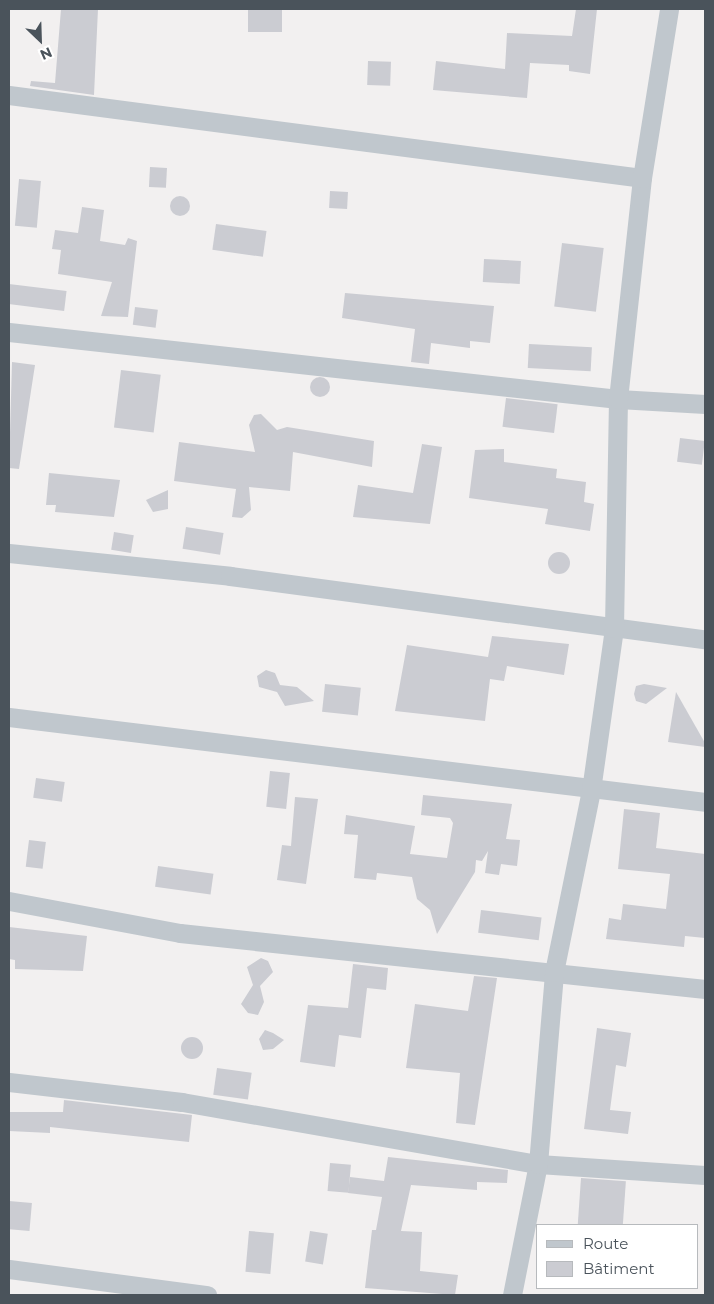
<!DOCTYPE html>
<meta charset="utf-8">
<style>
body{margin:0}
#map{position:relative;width:714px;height:1304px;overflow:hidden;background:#f2f0f0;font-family:Montserrat,sans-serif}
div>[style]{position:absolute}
.building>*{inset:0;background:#cbccd2;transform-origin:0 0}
.round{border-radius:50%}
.minor>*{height:19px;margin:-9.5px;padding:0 9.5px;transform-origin:9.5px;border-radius:9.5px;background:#c0c7cd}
span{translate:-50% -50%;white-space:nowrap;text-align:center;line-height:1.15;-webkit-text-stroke:4px #fff;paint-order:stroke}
.frame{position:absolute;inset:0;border:10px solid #4a535b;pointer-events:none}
.legend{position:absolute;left:536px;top:1224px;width:162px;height:65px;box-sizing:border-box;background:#fff;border:1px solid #b7babd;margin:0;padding:6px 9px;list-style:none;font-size:15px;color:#4a535b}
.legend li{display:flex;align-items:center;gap:10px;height:25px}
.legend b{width:25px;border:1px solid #b7babd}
.north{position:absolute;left:15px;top:15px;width:50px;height:50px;-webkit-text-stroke:4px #fff;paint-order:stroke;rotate:156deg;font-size:14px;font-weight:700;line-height:20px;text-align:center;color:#4a535b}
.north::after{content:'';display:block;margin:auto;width:18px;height:22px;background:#4a535b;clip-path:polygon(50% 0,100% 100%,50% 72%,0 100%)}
</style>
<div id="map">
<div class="building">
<div style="clip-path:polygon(61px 9px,98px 9px,94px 95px,30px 86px,31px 81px,55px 83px)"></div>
<div style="left:248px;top:9px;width:34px;height:23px"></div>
<div style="clip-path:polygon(576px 9px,597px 9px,590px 74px,569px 71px,569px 65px,530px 63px,527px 98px,433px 90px,436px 61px,505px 69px,507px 33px,572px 36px)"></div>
<div style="left:368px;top:61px;width:23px;height:24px;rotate:2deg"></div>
<div style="left:150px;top:167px;width:17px;height:20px;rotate:3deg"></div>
<div style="left:19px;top:179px;width:22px;height:47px;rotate:5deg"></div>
<div style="left:330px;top:191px;width:18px;height:17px;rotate:3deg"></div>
<div class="round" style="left:170px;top:196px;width:20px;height:20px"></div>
<div style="clip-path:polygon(82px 207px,104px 210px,100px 241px,125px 245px,128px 238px,137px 241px,128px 317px,101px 316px,112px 282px,58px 274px,61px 250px,52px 249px,55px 230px,78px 233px)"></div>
<div style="left:216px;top:224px;width:51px;height:26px;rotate:8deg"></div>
<div style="left:562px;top:243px;width:42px;height:64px;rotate:7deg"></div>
<div style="left:484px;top:259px;width:37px;height:23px;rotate:3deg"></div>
<div style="left:9px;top:284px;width:58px;height:20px;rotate:7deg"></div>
<div style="clip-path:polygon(345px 293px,494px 306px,490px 343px,470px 341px,470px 348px,431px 343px,429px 364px,411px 362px,415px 329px,342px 318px)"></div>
<div style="left:135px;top:307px;width:23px;height:18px;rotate:7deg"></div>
<div style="left:529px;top:344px;width:63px;height:24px;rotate:3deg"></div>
<div style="clip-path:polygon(12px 362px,35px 365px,19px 469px,9px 468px)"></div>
<div style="left:121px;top:370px;width:40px;height:58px;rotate:7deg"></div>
<div class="round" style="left:310px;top:377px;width:20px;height:20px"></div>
<div style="left:506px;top:398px;width:52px;height:29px;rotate:7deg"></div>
<div style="clip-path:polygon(261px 414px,277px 430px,287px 427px,374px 441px,372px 467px,293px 452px,290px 491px,249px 487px,251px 510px,242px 518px,232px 517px,236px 489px,174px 481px,179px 442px,255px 452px,249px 425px,254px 415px)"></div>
<div style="left:680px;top:438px;width:25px;height:24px;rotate:7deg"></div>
<div style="clip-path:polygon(422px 444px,442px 447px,430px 524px,353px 517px,358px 485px,413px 493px)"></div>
<div style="clip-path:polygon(504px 449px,504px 462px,557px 469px,556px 478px,586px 482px,584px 502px,594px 504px,590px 531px,545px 524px,548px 509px,469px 498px,475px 450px)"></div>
<div style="clip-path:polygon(49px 473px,120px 480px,114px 517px,55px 512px,56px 505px,46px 505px)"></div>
<div style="clip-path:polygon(168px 490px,168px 509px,153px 512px,146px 500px)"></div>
<div style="left:186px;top:527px;width:38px;height:22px;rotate:9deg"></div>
<div style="left:114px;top:532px;width:20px;height:18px;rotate:9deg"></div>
<div class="round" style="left:548px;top:552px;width:22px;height:22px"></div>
<div style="clip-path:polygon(492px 636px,569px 644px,564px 675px,507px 666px,504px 681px,490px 679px,485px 721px,395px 711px,407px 645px,488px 657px)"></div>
<div style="clip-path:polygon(266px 670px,275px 673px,280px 685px,297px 687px,314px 701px,285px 706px,277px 692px,259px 687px,257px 676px)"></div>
<div style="left:325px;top:684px;width:36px;height:28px;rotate:6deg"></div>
<div style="clip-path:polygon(644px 684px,667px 688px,646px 704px,636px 701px,634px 694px,636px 686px)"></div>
<div style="clip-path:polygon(676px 692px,705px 743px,705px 747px,668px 742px)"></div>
<div style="left:270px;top:771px;width:20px;height:36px;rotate:6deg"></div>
<div style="left:36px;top:778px;width:29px;height:20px;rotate:8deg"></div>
<div style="clip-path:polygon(423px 795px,512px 804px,506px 839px,520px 840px,517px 866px,501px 864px,499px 875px,485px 873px,488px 851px,482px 861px,476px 860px,475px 872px,437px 934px,430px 910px,417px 899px,412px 877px,377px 873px,376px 880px,354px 878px,358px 835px,344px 834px,346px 815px,415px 826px,410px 854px,447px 858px,453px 823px,450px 818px,421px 815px)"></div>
<div style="clip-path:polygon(295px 797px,318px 799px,306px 884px,277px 880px,282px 845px,291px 846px)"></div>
<div style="clip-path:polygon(624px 809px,660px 813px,656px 848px,705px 854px,705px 938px,685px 936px,684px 947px,606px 939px,609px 918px,621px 920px,623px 904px,666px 909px,670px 874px,618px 869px)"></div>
<div style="left:29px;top:840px;width:17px;height:27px;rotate:7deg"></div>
<div style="left:158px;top:866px;width:56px;height:21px;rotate:8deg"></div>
<div style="left:481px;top:910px;width:61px;height:23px;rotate:7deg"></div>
<div style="clip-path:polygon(9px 927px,87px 936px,83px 971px,15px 969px,15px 960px,9px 959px)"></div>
<div style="clip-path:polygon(261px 958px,268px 961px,273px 972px,260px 986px,264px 1002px,258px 1015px,248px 1013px,241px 1004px,253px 985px,247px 967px)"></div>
<div style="clip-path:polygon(353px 964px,388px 968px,386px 990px,367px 988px,361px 1038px,339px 1035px,335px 1067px,300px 1062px,308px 1005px,348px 1008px)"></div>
<div style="clip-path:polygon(474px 976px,497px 978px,475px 1125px,456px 1123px,460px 1073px,406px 1068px,415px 1004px,468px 1011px)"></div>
<div style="clip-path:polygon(597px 1028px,631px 1033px,626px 1067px,616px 1065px,610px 1110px,631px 1112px,628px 1134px,584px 1129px)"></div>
<div style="clip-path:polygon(265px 1030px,273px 1033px,284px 1040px,273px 1049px,263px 1050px,259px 1039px)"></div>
<div class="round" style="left:181px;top:1037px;width:22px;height:22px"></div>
<div style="left:217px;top:1068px;width:35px;height:27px;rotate:8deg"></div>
<div style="clip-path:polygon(64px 1100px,192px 1115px,189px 1142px,50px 1127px,50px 1133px,9px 1131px,9px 1112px,63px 1112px)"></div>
<div style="clip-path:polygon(388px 1157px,508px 1170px,507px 1183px,477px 1182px,477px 1190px,411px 1185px,401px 1231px,422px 1232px,420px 1271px,458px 1275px,455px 1295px,365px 1288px,372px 1230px,376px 1230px,382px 1197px,348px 1193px,350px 1177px,384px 1181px)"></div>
<div style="left:330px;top:1163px;width:21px;height:28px;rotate:5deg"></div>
<div style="left:581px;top:1178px;width:45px;height:47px;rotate:4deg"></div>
<div style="left:9px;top:1201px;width:23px;height:28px;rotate:5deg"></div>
<div style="left:249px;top:1231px;width:25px;height:41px;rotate:5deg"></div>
<div style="left:310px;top:1231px;width:18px;height:31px;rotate:9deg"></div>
</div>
<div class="minor">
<div style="left:9px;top:95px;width:638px;rotate:7.47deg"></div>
<div style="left:9px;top:332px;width:613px;rotate:6.28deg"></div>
<div style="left:618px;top:399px;width:87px;rotate:3.3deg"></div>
<div style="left:9px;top:553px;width:222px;rotate:5.9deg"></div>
<div style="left:230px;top:576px;width:479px;rotate:7.6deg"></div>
<div style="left:9px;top:717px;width:701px;rotate:6.96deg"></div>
<div style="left:9px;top:901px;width:174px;rotate:10.6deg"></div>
<div style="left:180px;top:933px;width:528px;rotate:6.09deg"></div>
<div style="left:9px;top:1082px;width:174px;rotate:6.6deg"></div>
<div style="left:182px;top:1102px;width:361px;rotate:9.9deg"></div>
<div style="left:538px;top:1164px;width:167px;rotate:3.8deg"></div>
<div style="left:9px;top:1269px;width:200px;rotate:7.5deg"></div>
<div style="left:512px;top:1295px;width:134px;rotate:-78.8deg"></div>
<div style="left:538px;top:1164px;width:193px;rotate:-85.2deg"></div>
<div style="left:554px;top:972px;width:186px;rotate:-78.5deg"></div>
<div style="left:591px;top:790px;width:164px;rotate:-81.9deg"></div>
<div style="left:614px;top:628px;width:229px;rotate:-89deg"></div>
<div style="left:618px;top:399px;width:222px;rotate:-83.8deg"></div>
<div style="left:642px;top:178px;width:171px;rotate:-80.9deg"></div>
</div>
<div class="frame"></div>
<ul class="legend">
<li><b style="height:6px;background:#c0c7cd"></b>Route</li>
<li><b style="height:14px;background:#cbccd2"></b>Bâtiment</li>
</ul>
<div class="north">N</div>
</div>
